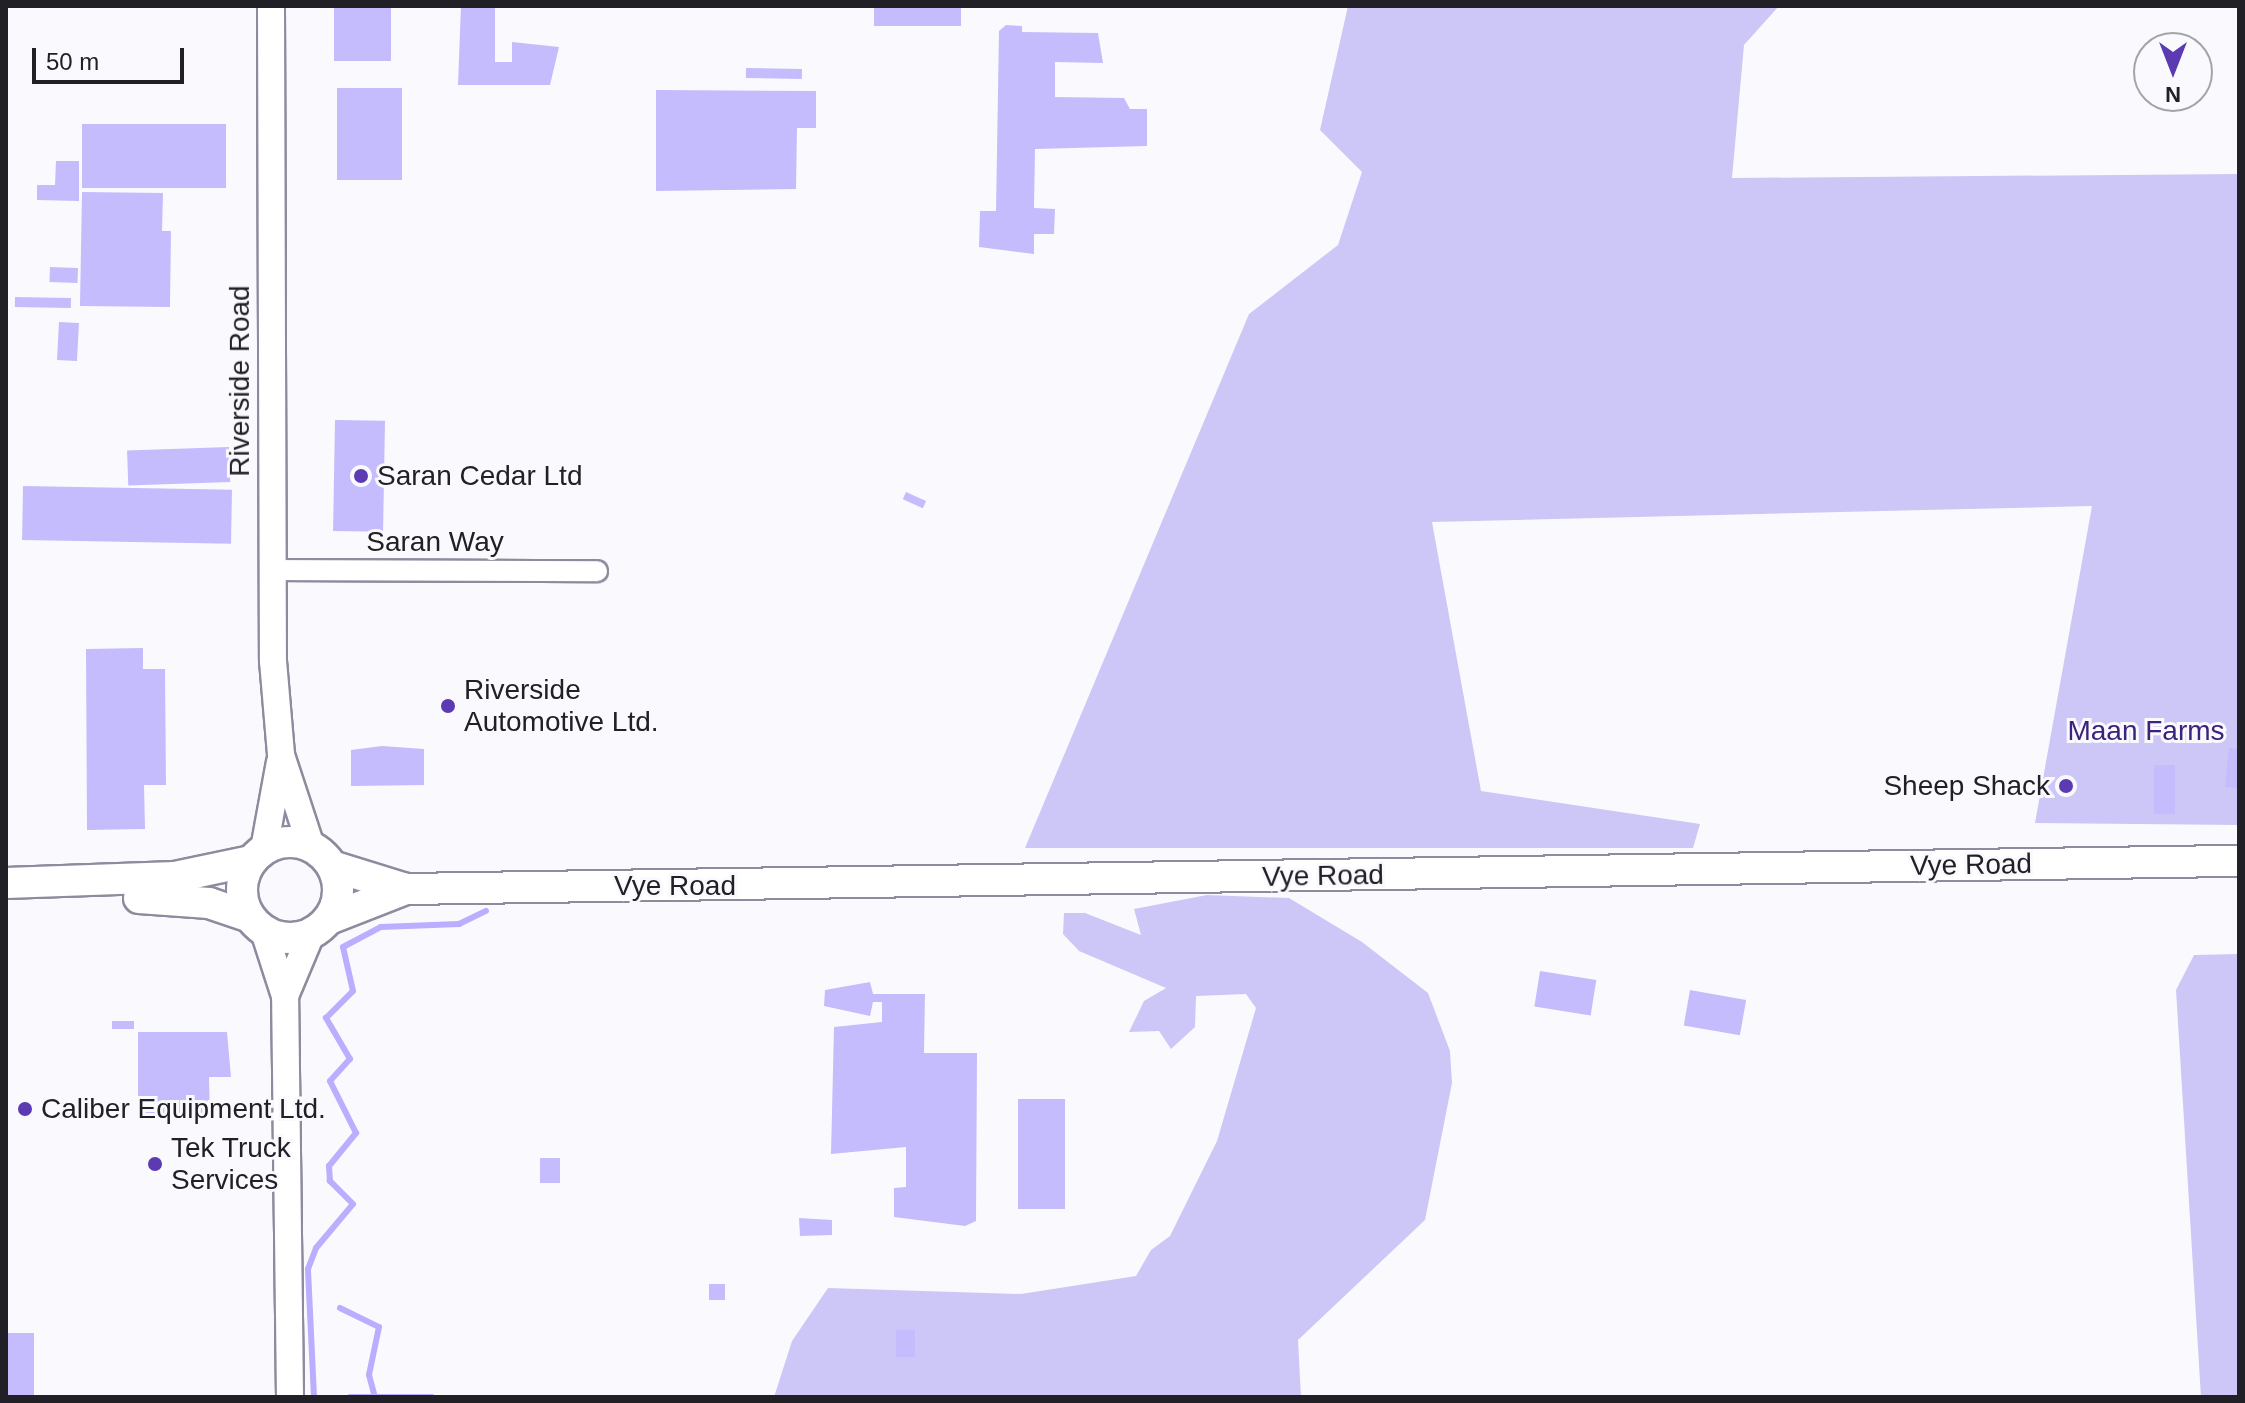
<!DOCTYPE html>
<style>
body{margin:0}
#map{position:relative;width:2245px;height:1403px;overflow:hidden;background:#fafafe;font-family:Helvetica,sans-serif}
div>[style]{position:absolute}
.green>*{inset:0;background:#ccc7f6}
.stream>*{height:6px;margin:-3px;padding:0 3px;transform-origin:3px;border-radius:3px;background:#baaefe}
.building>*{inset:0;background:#c4bcfc;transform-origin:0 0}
.roads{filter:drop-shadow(2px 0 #8d8b9d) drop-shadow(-2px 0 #8d8b9d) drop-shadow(0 2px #8d8b9d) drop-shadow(0 -2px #8d8b9d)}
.minor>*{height:20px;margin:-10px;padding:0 10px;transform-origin:10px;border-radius:10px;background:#fff}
.tertiary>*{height:26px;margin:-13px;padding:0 13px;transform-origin:13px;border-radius:13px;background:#fff}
.secondary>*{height:30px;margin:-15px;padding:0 15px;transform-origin:15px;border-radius:15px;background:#fff}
.secondary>.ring{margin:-15px;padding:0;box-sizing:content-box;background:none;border:30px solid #fff;border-radius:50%}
.dots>*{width:22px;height:22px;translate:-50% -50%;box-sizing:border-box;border:4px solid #fafafe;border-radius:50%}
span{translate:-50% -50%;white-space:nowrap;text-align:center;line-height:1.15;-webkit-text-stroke:6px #fafafe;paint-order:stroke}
.street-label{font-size:28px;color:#212027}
.poi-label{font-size:28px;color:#212027}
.left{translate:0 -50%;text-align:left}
.right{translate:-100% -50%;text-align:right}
.park-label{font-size:28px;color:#3d227c}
.frame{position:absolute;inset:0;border:8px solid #212027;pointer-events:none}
.north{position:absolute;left:2133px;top:32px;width:80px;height:80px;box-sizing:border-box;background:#fafafe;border:2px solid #a3a3a8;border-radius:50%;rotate:180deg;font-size:22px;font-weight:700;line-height:32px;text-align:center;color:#212027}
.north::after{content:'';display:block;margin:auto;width:28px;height:36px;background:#5b3ab2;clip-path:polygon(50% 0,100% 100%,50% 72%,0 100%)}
.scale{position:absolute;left:32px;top:48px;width:152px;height:36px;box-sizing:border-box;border:4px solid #212027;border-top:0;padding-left:10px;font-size:24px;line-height:28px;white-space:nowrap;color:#212027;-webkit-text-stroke:6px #fafafe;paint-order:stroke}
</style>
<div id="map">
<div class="green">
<div style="clip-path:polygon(1348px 6px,1779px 6px,1744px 45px,1732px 178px,2239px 174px,2239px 825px,2035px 823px,2092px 506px,1432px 522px,1481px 791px,1700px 824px,1693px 848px,1025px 848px,1249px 314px,1338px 245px,1362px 172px,1320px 130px)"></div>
<div style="clip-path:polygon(1207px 895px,1289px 898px,1362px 942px,1428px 993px,1450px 1051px,1452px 1083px,1425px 1220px,1298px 1340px,1301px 1397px,774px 1397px,792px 1341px,828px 1288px,1021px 1294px,1136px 1276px,1151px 1250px,1170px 1236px,1217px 1141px,1256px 1008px,1246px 994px,1196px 996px,1195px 1027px,1171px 1049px,1159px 1031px,1129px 1032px,1144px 1001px,1166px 988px,1079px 951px,1063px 934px,1064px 913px,1085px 913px,1141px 935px,1134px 909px)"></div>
<div style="clip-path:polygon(2239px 954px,2239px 1397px,2201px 1397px,2176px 990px,2194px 955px)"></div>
</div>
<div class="stream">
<div style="left:340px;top:1308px;width:43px;rotate:26deg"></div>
<div style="left:379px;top:1327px;width:49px;rotate:101.8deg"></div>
<div style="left:369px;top:1375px;width:23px;rotate:75deg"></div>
<div style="left:314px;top:1397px;width:128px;rotate:-92.7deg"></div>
<div style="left:308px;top:1269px;width:22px;rotate:-69deg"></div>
<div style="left:316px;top:1248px;width:57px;rotate:-49.9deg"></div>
<div style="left:353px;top:1204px;width:33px;rotate:-135deg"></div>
<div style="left:330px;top:1181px;width:15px;rotate:-94deg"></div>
<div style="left:329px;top:1166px;width:43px;rotate:-50.7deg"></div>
<div style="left:356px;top:1133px;width:58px;rotate:-116.6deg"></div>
<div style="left:330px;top:1081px;width:30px;rotate:-48deg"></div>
<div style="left:350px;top:1059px;width:48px;rotate:-120.3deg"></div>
<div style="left:326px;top:1018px;width:38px;rotate:-45deg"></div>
<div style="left:353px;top:991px;width:45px;rotate:-102.8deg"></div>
<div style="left:343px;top:947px;width:43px;rotate:-27.8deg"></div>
<div style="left:381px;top:927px;width:78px;rotate:-2.2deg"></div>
<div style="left:459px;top:924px;width:30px;rotate:-26deg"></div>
<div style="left:350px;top:1397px;width:82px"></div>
</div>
<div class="building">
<div style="left:334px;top:6px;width:57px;height:55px"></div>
<div style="clip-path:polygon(461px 6px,495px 6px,495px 62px,512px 62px,512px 42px,559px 47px,550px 85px,458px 85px)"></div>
<div style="left:874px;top:6px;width:87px;height:20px"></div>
<div style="clip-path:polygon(1006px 25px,1022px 26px,1022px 32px,1098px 33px,1103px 63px,1055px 62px,1055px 97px,1124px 98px,1130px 109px,1147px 109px,1147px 146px,1035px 149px,1034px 208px,1055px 209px,1054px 234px,1034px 234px,1034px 254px,979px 247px,980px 211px,996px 211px,999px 31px)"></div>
<div style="left:746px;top:68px;width:56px;height:10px;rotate:1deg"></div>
<div style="left:337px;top:88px;width:65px;height:92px"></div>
<div style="clip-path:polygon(656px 90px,816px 91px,816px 128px,797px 128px,796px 189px,656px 191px)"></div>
<div style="left:226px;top:124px;width:64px;height:144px;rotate:90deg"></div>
<div style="clip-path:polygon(56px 161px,79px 161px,79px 201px,37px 200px,37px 185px,55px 185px)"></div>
<div style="clip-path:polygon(82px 192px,163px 193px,162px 231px,171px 231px,170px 307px,80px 306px)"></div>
<div style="left:50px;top:267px;width:28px;height:15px;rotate:2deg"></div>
<div style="left:15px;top:297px;width:56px;height:10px;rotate:1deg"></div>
<div style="left:59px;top:322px;width:20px;height:38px;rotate:3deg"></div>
<div style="left:335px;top:420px;width:50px;height:111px;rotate:1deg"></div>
<div style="left:229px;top:447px;width:35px;height:102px;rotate:88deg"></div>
<div style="left:23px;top:486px;width:209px;height:54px;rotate:1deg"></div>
<div style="left:906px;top:492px;width:22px;height:8px;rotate:24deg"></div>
<div style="clip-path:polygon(143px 648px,143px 669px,165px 669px,166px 785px,144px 785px,145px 829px,87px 830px,86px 649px)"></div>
<div style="clip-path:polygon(382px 746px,424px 749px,424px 785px,351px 786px,351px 750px)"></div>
<div style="clip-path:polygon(2229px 748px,2239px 749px,2239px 788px,2225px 787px)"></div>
<div style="left:2154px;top:765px;width:21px;height:49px"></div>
<div style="left:1540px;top:971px;width:57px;height:36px;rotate:9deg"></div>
<div style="clip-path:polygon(870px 982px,873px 994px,925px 994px,924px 1053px,977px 1053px,976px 1221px,965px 1226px,894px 1217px,894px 1188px,906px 1187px,906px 1147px,831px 1154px,834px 1027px,882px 1022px,882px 1002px,873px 1002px,870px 1016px,824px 1006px,825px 990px)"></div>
<div style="left:1690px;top:990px;width:57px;height:36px;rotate:10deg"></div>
<div style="left:112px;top:1021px;width:22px;height:8px"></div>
<div style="clip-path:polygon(138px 1032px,227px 1032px,231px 1077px,209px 1077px,210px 1118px,138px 1118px)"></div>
<div style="left:1018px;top:1099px;width:47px;height:110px"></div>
<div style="left:540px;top:1158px;width:20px;height:25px"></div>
<div style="clip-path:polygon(799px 1218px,832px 1220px,832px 1235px,800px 1236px)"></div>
<div style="left:709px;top:1284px;width:16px;height:16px"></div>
<div style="left:915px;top:1330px;width:27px;height:19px;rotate:90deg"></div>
<div style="left:6px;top:1333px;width:28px;height:64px"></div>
</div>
<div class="roads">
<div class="minor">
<div style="left:273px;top:570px;width:324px;rotate:0.2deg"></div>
</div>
<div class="tertiary">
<div style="left:271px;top:6px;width:655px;rotate:89.83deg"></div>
<div style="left:273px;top:661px;width:94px;rotate:85.1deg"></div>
<div style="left:281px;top:755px;width:96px;rotate:71.8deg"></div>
<div style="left:264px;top:849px;width:88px;rotate:-79.6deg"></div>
<div style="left:264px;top:931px;width:68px;rotate:72.1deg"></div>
<div style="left:290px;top:1397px;width:401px;rotate:-90.7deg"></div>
<div style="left:285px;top:996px;width:67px;rotate:-67.2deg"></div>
</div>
<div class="secondary">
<div class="ring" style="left:242px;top:842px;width:66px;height:66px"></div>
<div style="left:332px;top:866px;width:77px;rotate:17.3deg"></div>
<div style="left:406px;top:889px;width:1833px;rotate:-0.88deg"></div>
<div style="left:6px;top:883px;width:169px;rotate:-2deg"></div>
<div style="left:175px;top:877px;width:78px;rotate:-11.9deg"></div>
<div style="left:139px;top:898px;width:70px;rotate:4.1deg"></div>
<div style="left:209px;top:903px;width:43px;rotate:18.9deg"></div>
<div style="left:329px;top:919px;width:83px;rotate:-21.3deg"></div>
</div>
</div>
<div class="dots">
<div style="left:361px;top:476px;background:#5b3ab2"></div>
<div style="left:448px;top:706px;background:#5b3ab2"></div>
<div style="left:2066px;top:786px;background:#5b3ab2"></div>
<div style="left:25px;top:1109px;background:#5b3ab2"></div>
<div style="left:155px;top:1164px;background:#5b3ab2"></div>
</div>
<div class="street-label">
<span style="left:240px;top:381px;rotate:-90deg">Riverside Road</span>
<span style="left:435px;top:542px">Saran Way</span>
<span style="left:1971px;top:865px;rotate:-1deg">Vye Road</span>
<span style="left:1323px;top:876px;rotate:-1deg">Vye Road</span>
<span style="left:675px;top:886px">Vye Road</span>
</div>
<div class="poi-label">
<span class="left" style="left:377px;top:476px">Saran Cedar Ltd</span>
<span class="left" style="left:464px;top:706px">Riverside<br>Automotive Ltd.</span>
<span class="right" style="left:2050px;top:786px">Sheep Shack</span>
<span class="left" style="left:41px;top:1109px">Caliber Equipment Ltd.</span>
<span class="left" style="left:171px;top:1164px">Tek Truck<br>Services</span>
</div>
<div class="park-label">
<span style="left:2146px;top:731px">Maan Farms</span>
</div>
<div class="frame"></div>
<div class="north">N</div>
<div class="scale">50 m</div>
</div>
